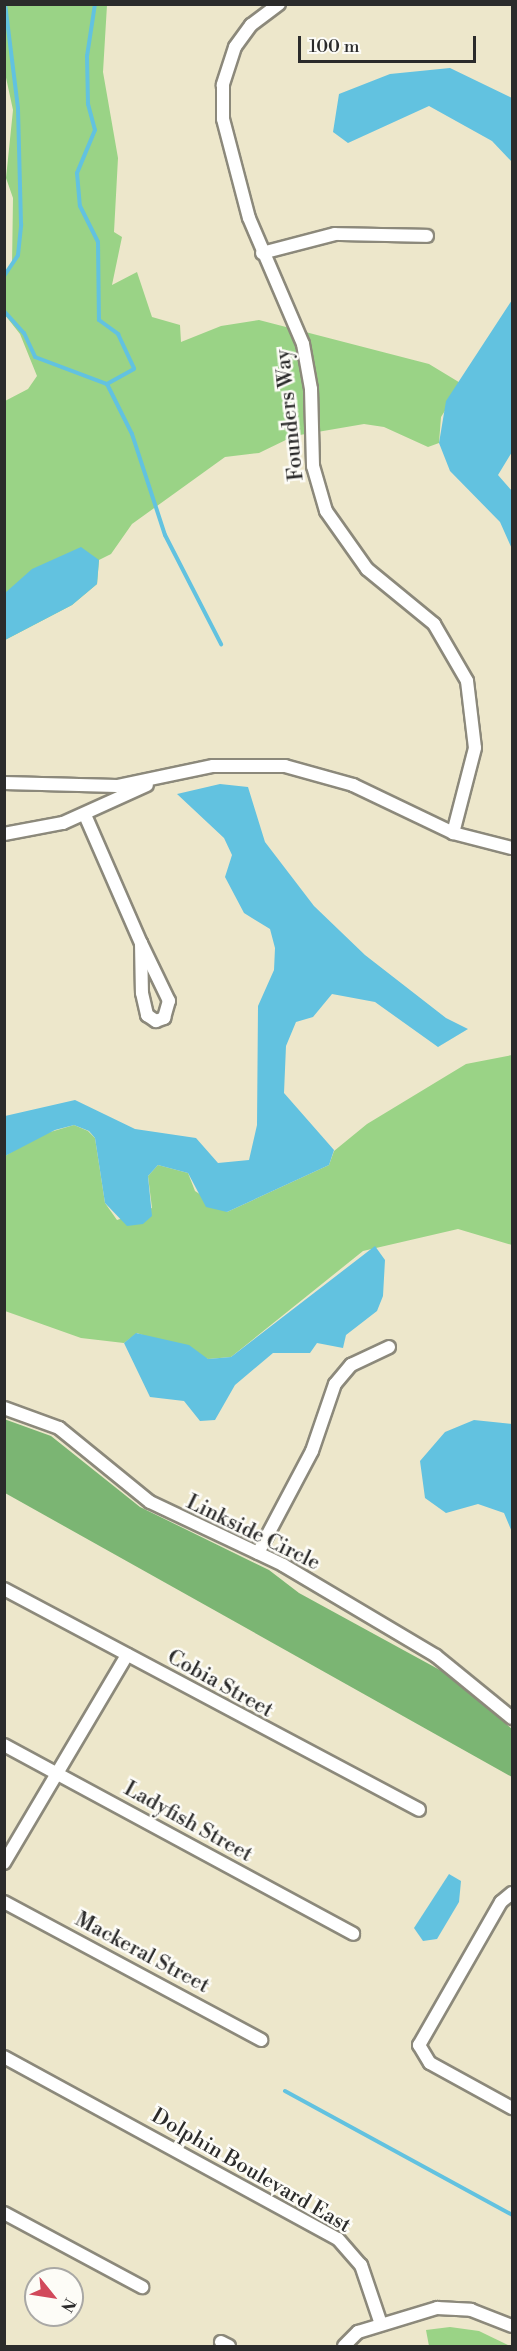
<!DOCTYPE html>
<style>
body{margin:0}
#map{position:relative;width:517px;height:2351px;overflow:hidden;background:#ede7cb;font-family:"Libre Bodoni",serif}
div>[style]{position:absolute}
.green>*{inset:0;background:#9ad386}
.forest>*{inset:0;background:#7bb573}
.water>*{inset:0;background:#62c2e0}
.stream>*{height:4px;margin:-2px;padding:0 2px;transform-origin:2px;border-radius:2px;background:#62c2e0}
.roads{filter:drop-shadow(2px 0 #8c897b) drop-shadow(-2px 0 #8c897b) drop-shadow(0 2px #8c897b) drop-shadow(0 -2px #8c897b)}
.street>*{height:12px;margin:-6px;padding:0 6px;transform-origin:6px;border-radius:6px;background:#fff}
span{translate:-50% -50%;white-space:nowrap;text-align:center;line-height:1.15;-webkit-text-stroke:5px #fdfcf7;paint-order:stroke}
.street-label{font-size:21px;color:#2b2b2b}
.frame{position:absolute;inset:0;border:6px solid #2b2b2b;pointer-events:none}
.north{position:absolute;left:24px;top:2267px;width:60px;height:60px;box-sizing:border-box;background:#fdfcf7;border:2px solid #a9a8a5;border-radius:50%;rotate:120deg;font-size:16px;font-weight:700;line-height:24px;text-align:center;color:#2b2b2b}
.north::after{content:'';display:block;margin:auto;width:21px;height:27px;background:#d1495b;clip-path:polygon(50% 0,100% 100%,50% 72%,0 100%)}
.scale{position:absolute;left:298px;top:36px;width:178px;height:27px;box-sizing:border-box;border:3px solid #2b2b2b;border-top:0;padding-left:8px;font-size:18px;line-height:21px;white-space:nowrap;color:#2b2b2b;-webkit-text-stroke:4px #fdfcf7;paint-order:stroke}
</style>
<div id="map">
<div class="green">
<div style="clip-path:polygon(5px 5px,107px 5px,103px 72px,118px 158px,114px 232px,122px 237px,112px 285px,137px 272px,152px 317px,180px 325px,181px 342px,221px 326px,259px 320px,429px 364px,462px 384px,441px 417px,439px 443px,428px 447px,384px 427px,364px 424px,294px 436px,259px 453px,225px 457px,132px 524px,111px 554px,99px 560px,97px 584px,72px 605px,5px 640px,5px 401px,28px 389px,37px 376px,20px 334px,5px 315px,5px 272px,12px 266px,13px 198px,6px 178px,13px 110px,5px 73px)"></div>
<div style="clip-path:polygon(512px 1055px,512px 1245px,458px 1229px,363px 1251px,231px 1357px,208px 1359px,137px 1333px,124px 1343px,81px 1338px,5px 1311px,5px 1156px,40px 1135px,74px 1125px,88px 1131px,95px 1138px,105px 1203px,117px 1220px,152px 1208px,148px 1176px,158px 1165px,188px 1173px,195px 1191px,227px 1212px,329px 1165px,334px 1151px,367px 1124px,466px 1064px)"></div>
<div style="clip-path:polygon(450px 2327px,479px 2331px,510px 2346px,429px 2346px,426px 2330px)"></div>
</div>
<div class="forest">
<div style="clip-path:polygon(4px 1419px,51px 1436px,140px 1507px,269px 1570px,299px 1593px,449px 1675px,512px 1729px,512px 1777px,5px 1493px)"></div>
</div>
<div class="water">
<div style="clip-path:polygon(450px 68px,512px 98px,512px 162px,492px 141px,429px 106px,348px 143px,333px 132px,339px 94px,390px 74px)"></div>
<div style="clip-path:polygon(512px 300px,512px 452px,498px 475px,512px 491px,512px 549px,500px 522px,450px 471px,439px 443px,446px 401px)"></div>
<div style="clip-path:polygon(81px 547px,99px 560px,97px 584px,72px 605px,5px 640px,5px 593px,32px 569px)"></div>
<div style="clip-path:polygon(220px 784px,248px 787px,265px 842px,314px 906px,365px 955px,446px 1018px,468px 1029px,438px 1047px,375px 1002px,332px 994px,313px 1017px,296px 1022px,286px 1046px,284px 1093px,334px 1150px,329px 1165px,227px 1212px,206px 1207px,188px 1173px,158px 1165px,148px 1176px,152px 1216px,143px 1224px,127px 1226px,105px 1203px,95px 1138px,89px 1131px,74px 1125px,55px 1130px,5px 1156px,5px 1116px,75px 1100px,135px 1129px,196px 1138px,218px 1163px,249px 1160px,257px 1125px,258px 1006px,274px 970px,275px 948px,270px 929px,244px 913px,225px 877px,232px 855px,224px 838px,177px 794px)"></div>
<div style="clip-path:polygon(375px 1246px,385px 1260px,383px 1296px,377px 1311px,346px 1335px,343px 1348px,317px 1343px,310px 1353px,273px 1353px,235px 1385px,215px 1420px,200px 1421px,184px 1401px,150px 1397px,124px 1343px,136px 1333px,189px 1345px,208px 1359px,231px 1357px)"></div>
<div style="clip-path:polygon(474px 1420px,512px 1424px,512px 1532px,504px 1513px,478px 1504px,446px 1513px,425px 1498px,420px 1461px,445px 1432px)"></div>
<div style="clip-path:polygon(449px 1874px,461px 1881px,459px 1902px,437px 1939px,423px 1941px,414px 1928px)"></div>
</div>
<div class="stream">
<div style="left:95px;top:4px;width:53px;rotate:98.7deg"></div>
<div style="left:87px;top:56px;width:48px;rotate:88.8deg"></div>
<div style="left:88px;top:104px;width:27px;rotate:75deg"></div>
<div style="left:95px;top:130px;width:47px;rotate:112.7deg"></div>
<div style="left:77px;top:173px;width:33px;rotate:85deg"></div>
<div style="left:80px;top:206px;width:40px;rotate:63.4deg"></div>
<div style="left:98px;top:242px;width:78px;rotate:89.3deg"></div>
<div style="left:99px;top:320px;width:24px;rotate:36deg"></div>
<div style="left:118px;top:334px;width:38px;rotate:65deg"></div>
<div style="left:134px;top:369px;width:31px;rotate:151deg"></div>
<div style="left:4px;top:276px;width:25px;rotate:-56deg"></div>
<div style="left:18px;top:255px;width:31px;rotate:-84deg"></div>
<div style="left:21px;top:224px;width:116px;rotate:-91.5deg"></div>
<div style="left:18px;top:108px;width:105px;rotate:-97.1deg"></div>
<div style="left:4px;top:311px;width:30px;rotate:48deg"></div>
<div style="left:24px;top:333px;width:26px;rotate:65deg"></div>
<div style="left:35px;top:357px;width:77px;rotate:20.6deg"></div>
<div style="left:107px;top:384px;width:56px;rotate:63.4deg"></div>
<div style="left:132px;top:434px;width:106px;rotate:71.9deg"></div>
<div style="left:165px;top:535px;width:123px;rotate:62.8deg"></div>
<div style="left:285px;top:2091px;width:259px;rotate:28.6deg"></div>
</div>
<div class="roads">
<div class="street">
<div style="left:279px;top:4px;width:35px;rotate:143deg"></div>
<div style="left:251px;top:25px;width:27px;rotate:126deg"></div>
<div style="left:235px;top:47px;width:40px;rotate:108deg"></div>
<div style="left:223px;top:85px;width:34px;rotate:90deg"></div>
<div style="left:223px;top:119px;width:102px;rotate:75.3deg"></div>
<div style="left:249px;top:218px;width:137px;rotate:66.8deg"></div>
<div style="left:303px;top:344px;width:46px;rotate:79.9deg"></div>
<div style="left:311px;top:389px;width:77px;rotate:88.5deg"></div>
<div style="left:313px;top:466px;width:47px;rotate:73.9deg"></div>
<div style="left:326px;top:511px;width:71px;rotate:54.7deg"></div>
<div style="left:367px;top:569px;width:87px;rotate:39.4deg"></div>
<div style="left:434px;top:624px;width:66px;rotate:59.9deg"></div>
<div style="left:467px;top:681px;width:67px;rotate:83.2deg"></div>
<div style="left:475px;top:748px;width:88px;rotate:104.5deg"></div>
<div style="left:262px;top:253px;width:75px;rotate:-14.6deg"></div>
<div style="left:335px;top:234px;width:92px;rotate:1.2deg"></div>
<div style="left:4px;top:783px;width:113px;rotate:1.5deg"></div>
<div style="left:117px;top:786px;width:98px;rotate:-11.8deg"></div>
<div style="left:213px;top:766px;width:72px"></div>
<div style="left:285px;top:766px;width:71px;rotate:15.6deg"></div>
<div style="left:353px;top:785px;width:111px;rotate:25.6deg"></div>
<div style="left:453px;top:833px;width:61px;rotate:14.3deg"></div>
<div style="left:85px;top:815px;width:140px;rotate:66.4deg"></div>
<div style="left:141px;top:943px;width:50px;rotate:88.9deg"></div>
<div style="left:142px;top:993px;width:23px;rotate:77deg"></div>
<div style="left:147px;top:1015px;width:11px;rotate:34deg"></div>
<div style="left:156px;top:1021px;width:9px;rotate:-21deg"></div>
<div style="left:164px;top:1018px;width:18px;rotate:-74deg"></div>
<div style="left:169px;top:1001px;width:64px;rotate:-115.8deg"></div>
<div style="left:4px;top:834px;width:60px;rotate:-10.6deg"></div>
<div style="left:63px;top:823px;width:92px;rotate:-24.3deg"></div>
<div style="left:4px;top:1408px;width:59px;rotate:20deg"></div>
<div style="left:59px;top:1428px;width:117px;rotate:39.1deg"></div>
<div style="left:150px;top:1502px;width:147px;rotate:25.3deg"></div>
<div style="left:283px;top:1565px;width:178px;rotate:30.7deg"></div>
<div style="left:436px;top:1656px;width:98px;rotate:39.2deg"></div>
<div style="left:258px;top:1553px;width:115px;rotate:-62.1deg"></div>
<div style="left:312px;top:1451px;width:71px;rotate:-71.1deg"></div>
<div style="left:335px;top:1384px;width:25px;rotate:-50deg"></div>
<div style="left:351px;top:1365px;width:42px;rotate:-25.3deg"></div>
<div style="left:4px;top:1589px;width:470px;rotate:28deg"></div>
<div style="left:4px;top:1745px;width:397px;rotate:28.4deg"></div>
<div style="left:4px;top:1863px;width:242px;rotate:-59.4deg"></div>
<div style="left:512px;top:1893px;width:14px;rotate:141deg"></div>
<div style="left:501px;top:1902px;width:165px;rotate:119.8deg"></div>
<div style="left:419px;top:2045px;width:21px;rotate:59deg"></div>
<div style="left:430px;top:2063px;width:94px;rotate:28.8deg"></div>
<div style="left:4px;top:1902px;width:292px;rotate:28.2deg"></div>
<div style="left:4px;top:2057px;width:380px;rotate:28.6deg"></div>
<div style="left:338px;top:2239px;width:35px;rotate:49deg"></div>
<div style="left:361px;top:2265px;width:62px;rotate:71.3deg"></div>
<div style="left:4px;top:2213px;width:157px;rotate:28.2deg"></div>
<div style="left:221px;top:2342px;width:9px;rotate:27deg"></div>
<div style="left:344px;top:2346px;width:20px;rotate:-45deg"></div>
<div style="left:358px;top:2332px;width:83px;rotate:-16.9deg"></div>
<div style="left:437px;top:2308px;width:34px;rotate:3deg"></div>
<div style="left:471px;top:2310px;width:44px;rotate:21.3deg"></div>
</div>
</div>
<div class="street-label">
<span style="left:290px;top:415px;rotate:-96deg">Founders Way</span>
<span style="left:253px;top:1533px;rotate:26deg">Linkside Circle</span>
<span style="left:220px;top:1684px;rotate:29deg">Cobia Street</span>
<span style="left:188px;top:1822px;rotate:29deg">Ladyfish Street</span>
<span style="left:142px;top:1953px;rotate:28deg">Mackeral Street</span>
<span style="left:251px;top:2171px;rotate:30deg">Dolphin Boulevard East</span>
</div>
<div class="frame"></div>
<div class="north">N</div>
<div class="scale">100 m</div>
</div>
